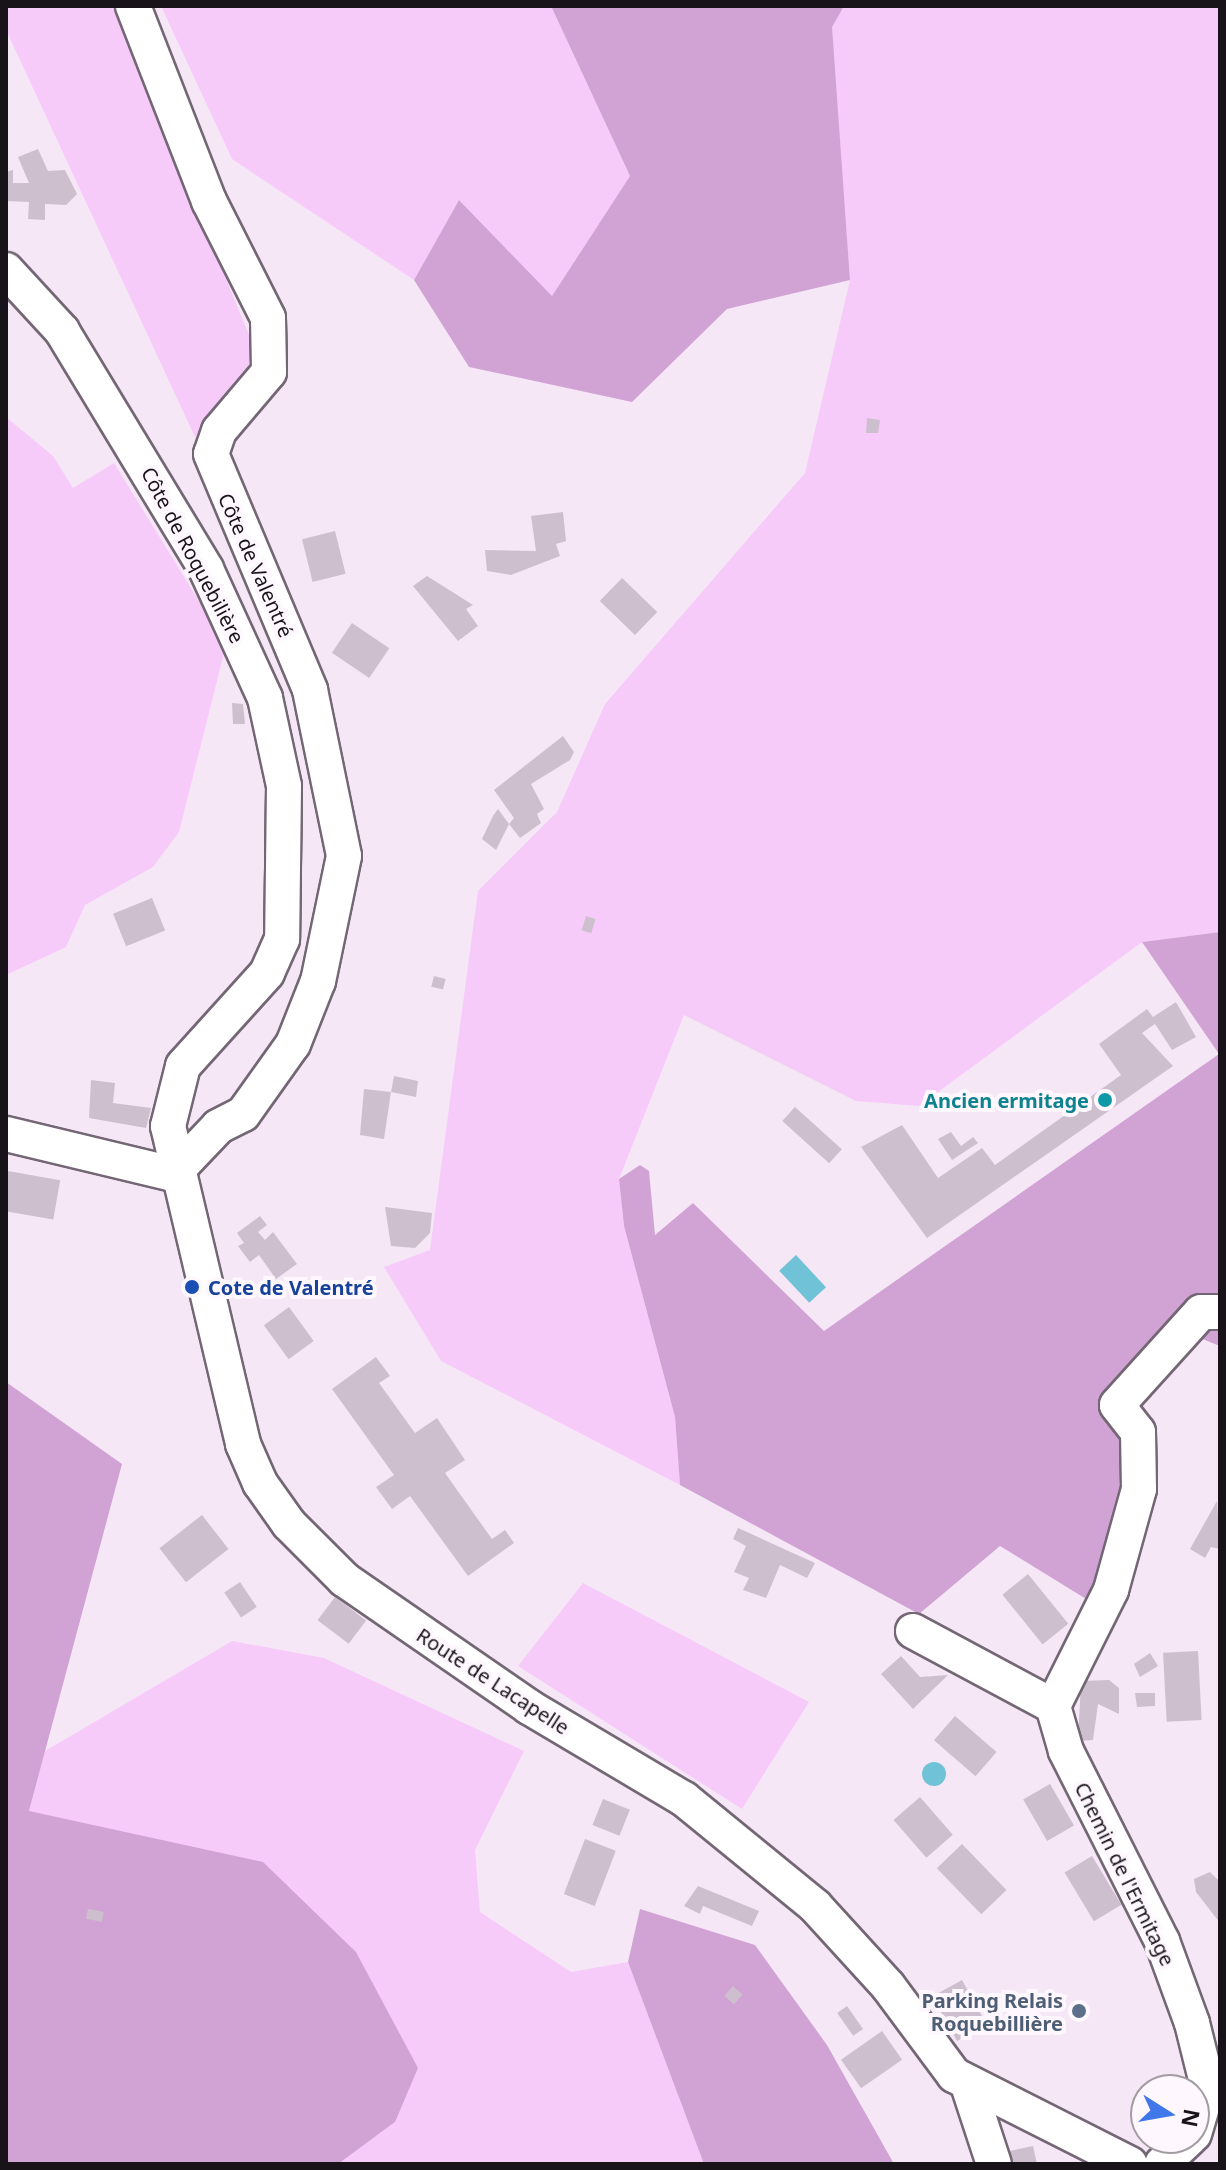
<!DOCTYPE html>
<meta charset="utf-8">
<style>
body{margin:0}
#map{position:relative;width:1226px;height:2170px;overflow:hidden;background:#f6e7f7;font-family:"Noto Sans",sans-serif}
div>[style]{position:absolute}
.green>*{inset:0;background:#f7cbf9}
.forest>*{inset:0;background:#d1a3d4}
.water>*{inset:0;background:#70c3d7;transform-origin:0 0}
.round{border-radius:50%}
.building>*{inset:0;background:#cebfcf;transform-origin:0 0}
.roads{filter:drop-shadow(2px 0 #746775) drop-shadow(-2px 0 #746775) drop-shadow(0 2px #746775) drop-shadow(0 -2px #746775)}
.minor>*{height:34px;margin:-17px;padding:0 17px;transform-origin:17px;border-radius:17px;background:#fff}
.dots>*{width:22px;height:22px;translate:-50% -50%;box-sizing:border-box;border:4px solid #fef8fe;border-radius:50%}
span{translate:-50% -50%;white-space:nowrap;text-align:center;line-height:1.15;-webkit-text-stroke:8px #fef8fe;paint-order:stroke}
.street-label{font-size:20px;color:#181318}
.culture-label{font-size:20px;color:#0d838f;font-weight:700}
.right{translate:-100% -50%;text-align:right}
.transit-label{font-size:20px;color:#164399;font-weight:700}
.left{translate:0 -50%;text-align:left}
.service-label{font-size:20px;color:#4e5e75;font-weight:700}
.frame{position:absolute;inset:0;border:8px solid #181318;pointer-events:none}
.north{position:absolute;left:1130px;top:2074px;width:80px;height:80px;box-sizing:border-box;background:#fef8fe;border:2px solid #a29ca2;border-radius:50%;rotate:101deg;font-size:22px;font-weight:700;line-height:32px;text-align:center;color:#181318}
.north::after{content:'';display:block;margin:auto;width:28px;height:36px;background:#4178e9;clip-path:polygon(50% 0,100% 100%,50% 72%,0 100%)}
</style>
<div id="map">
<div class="green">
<div style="clip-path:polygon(6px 6px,111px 6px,115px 13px,255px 349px,243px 378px,195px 437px,6px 30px)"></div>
<div style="clip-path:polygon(161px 6px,551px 6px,630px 176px,552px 296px,459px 200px,414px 280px,232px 159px)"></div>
<div style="clip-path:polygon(844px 6px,1220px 6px,1220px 932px,1142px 942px,919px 1106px,856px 1101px,684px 1015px,619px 1179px,624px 1226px,675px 1417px,680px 1485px,441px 1361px,384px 1267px,430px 1250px,478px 891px,557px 812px,605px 704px,805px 473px,850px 280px,831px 27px)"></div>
<div style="clip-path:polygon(6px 417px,53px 456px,73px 488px,114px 463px,226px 645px,179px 832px,153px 867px,85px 905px,66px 947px,6px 975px)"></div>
<div style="clip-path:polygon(583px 1583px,809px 1702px,742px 1809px,518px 1666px)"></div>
<div style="clip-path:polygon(232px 1641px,324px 1658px,524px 1751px,475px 1850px,480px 1912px,571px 1972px,628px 1962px,704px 2164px,338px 2164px,395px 2122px,29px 1811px,45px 1751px)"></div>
</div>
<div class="forest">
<div style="clip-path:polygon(551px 6px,844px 6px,832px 27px,850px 280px,727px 309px,632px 402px,469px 367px,414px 280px,459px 200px,552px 296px,630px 176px)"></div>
<div style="clip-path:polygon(1220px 932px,1220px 1346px,1172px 1327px,1126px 1432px,1128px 1490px,1091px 1602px,1000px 1546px,919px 1614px,680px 1485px,675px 1417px,624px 1226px,619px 1179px,640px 1165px,649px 1171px,655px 1235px,693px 1203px,824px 1331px,1219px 1054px,1142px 942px)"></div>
<div style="clip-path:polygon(6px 1382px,122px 1464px,29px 1811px,263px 1862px,356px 1952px,418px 2068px,395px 2122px,338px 2164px,6px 2164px)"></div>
<div style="clip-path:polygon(640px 1909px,755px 1945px,827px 2045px,894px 2164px,704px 2164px,628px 1962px)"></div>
</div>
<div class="water">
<div style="left:796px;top:1255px;width:44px;height:23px;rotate:47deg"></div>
<div class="round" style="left:922px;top:1762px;width:24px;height:24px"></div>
</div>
<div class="building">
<div style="clip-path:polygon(38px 149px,48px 171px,65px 170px,77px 194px,66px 205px,45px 204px,45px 220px,28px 219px,29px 202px,6px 201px,6px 172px,13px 170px,13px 183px,29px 183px,18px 157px)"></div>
<div style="clip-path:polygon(867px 418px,880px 420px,878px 433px,866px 433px)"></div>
<div style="clip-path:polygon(563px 512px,566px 541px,556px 544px,560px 556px,511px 575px,487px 571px,485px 550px,536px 551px,531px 516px)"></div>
<div style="left:335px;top:531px;width:44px;height:34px;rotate:76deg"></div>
<div style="clip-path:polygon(427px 576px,473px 605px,466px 609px,478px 626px,458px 641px,413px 586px)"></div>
<div style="left:622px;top:578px;width:49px;height:32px;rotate:44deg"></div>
<div style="left:352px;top:623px;width:45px;height:36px;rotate:34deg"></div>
<div style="clip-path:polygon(232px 703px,243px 704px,245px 724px,233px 724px)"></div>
<div style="clip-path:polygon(563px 736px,574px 752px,570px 760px,531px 784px,544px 809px,537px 814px,541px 823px,520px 838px,509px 824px,496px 850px,482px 839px,493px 816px,498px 809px,509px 824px,514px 818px,494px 790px)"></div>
<div style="left:152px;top:898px;width:35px;height:42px;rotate:68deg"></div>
<div style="left:586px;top:916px;width:10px;height:15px;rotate:17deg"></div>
<div style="left:434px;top:976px;width:12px;height:11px;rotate:14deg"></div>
<div style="clip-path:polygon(1176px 1002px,1196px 1037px,1172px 1050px,1155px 1024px,1142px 1033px,1173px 1066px,927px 1238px,861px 1147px,902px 1125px,938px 1178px,982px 1148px,995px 1165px,1121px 1075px,1099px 1044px,1147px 1009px,1153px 1017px)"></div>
<div style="clip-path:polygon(394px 1076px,418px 1081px,416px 1097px,391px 1092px,384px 1139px,360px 1135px,364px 1089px,391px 1092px)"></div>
<div style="clip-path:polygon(91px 1080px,115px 1083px,113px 1103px,151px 1108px,146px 1128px,89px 1118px)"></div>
<div style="left:795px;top:1107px;width:63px;height:19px;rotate:42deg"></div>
<div style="clip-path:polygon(951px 1132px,961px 1146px,973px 1137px,978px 1143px,952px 1160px,938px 1139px)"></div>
<div style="left:8px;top:1171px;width:53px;height:40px;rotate:10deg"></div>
<div style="clip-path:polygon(385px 1207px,432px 1213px,430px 1233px,415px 1248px,391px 1246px)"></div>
<div style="clip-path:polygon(260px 1216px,267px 1225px,258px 1232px,265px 1240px,273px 1232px,297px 1264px,276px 1279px,259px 1255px,250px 1262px,238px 1246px,244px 1243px,237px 1233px)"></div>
<div style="left:289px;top:1307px;width:42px;height:31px;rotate:54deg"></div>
<div style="clip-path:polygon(376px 1357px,390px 1376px,379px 1383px,415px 1433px,437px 1418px,465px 1460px,445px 1473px,492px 1539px,505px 1530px,514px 1543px,468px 1576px,410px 1496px,392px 1509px,376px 1487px,394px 1475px,332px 1389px)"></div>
<div style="clip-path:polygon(1217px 1501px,1220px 1549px,1211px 1547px,1205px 1558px,1190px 1549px)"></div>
<div style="left:202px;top:1515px;width:43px;height:54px;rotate:52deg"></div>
<div style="clip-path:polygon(738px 1528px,815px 1563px,807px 1578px,780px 1565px,766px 1598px,743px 1590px,749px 1578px,734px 1572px,746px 1546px,733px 1539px)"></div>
<div style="left:1028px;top:1574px;width:64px;height:33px;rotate:51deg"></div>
<div style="left:240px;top:1582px;width:30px;height:19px;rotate:56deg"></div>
<div style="left:335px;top:1597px;width:39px;height:29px;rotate:37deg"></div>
<div style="left:1198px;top:1651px;width:69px;height:35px;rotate:87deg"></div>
<div style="clip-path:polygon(1150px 1653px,1158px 1666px,1140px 1677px,1134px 1664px)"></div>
<div style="clip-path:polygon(901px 1656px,920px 1677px,948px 1675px,913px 1709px,881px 1674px)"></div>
<div style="clip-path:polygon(1109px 1680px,1119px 1688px,1119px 1714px,1098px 1704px,1093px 1740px,1078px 1741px,1081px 1681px)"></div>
<div style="clip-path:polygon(1135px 1693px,1155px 1693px,1155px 1706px,1137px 1707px)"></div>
<div style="left:955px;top:1716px;width:55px;height:32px;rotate:41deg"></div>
<div style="left:1050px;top:1784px;width:48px;height:31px;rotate:60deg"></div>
<div style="left:920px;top:1797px;width:50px;height:35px;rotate:49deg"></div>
<div style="left:603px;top:1799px;width:29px;height:28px;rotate:22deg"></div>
<div style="left:585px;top:1839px;width:33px;height:59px;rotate:21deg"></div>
<div style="left:962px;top:1844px;width:64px;height:35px;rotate:46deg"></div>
<div style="left:1092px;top:1856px;width:57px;height:32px;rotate:59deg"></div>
<div style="clip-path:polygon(1210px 1872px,1220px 1882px,1220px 1923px,1196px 1892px,1194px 1879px)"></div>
<div style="clip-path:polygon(698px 1886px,759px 1911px,752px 1926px,703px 1906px,700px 1914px,684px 1906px)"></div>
<div style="left:88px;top:1909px;width:16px;height:10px;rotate:11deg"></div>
<div style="left:962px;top:1980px;width:51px;height:34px;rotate:61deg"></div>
<div style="left:733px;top:1986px;width:13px;height:13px;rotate:42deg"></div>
<div style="left:847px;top:2006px;width:28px;height:12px;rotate:55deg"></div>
<div style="left:882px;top:2031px;width:35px;height:50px;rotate:55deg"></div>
<div style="clip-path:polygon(1033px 2146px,1037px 2164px,1007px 2164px,1009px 2151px)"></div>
</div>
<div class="roads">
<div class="minor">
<div style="left:133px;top:6px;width:209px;rotate:68.7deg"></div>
<div style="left:209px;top:201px;width:131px;rotate:63.2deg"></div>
<div style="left:268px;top:318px;width:54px;rotate:88.9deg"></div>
<div style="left:269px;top:372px;width:77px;rotate:130.3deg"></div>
<div style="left:219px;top:431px;width:24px;rotate:109deg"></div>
<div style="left:211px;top:454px;width:256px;rotate:67.2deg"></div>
<div style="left:310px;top:690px;width:169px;rotate:78.4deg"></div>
<div style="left:344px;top:856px;width:128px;rotate:101.7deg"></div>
<div style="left:318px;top:981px;width:68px;rotate:111.6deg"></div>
<div style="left:293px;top:1044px;width:86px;rotate:125.5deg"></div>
<div style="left:243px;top:1114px;width:28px;rotate:153deg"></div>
<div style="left:218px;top:1127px;width:59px;rotate:133.6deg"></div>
<div style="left:6px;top:270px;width:83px;rotate:47.4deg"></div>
<div style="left:62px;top:331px;width:278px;rotate:58.8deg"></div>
<div style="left:206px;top:569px;width:142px;rotate:65.4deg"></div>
<div style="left:265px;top:698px;width:90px;rotate:77.8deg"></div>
<div style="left:284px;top:786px;width:153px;rotate:90.7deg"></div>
<div style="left:282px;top:939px;width:37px;rotate:114deg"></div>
<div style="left:267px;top:973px;width:125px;rotate:132.1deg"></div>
<div style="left:183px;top:1066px;width:62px;rotate:104deg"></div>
<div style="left:168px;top:1126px;width:327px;rotate:76.7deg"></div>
<div style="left:243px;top:1444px;width:43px;rotate:66.4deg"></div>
<div style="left:260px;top:1483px;width:50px;rotate:54.7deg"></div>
<div style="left:289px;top:1524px;width:79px;rotate:45deg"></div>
<div style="left:345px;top:1580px;width:224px;rotate:34.6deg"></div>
<div style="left:529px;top:1707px;width:180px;rotate:30.7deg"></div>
<div style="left:684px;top:1799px;width:169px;rotate:39.2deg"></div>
<div style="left:815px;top:1906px;width:108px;rotate:47.6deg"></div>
<div style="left:888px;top:1986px;width:111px;rotate:53.4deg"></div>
<div style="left:954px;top:2075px;width:197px;rotate:26.8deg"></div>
<div style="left:6px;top:1134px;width:176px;rotate:13.5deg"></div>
<div style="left:913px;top:1631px;width:159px;rotate:28.2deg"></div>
<div style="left:1053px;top:1706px;width:47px;rotate:73.9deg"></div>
<div style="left:1066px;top:1751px;width:213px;rotate:63.2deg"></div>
<div style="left:1162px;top:1941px;width:87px;rotate:69.9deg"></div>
<div style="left:1192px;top:2023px;width:66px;rotate:76deg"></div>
<div style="left:1208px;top:2087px;width:49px;rotate:106.6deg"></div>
<div style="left:1053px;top:1706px;width:130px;rotate:-63.4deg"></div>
<div style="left:1111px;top:1590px;width:105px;rotate:-74.5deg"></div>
<div style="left:1139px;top:1489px;width:57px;rotate:-91deg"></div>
<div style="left:1138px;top:1432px;width:34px;rotate:-128deg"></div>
<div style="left:1117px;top:1405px;width:125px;rotate:-47.9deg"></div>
<div style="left:1201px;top:1312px;width:19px"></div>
<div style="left:967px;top:2082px;width:86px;rotate:71.8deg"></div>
<div style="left:1162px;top:2164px;width:38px;rotate:-43deg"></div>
</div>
</div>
<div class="dots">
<div style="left:1105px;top:1100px;background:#0f9aa8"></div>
<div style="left:192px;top:1287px;background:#1a4fb4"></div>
<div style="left:1079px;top:2011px;background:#5c6f8a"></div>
</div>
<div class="street-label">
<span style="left:193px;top:555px;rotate:62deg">Côte de Roquebilière</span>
<span style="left:256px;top:565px;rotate:66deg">Côte de Valentré</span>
<span style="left:493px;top:1681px;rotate:33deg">Route de Lacapelle</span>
<span style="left:1125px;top:1874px;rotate:64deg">Chemin de l'Ermitage</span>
</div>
<div class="culture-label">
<span class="right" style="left:1089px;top:1100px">Ancien ermitage</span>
</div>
<div class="transit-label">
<span class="left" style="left:208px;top:1287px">Cote de Valentré</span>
</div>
<div class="service-label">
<span class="right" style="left:1063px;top:2012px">Parking Relais<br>Roquebillière</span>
</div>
<div class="frame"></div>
<div class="north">N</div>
</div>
